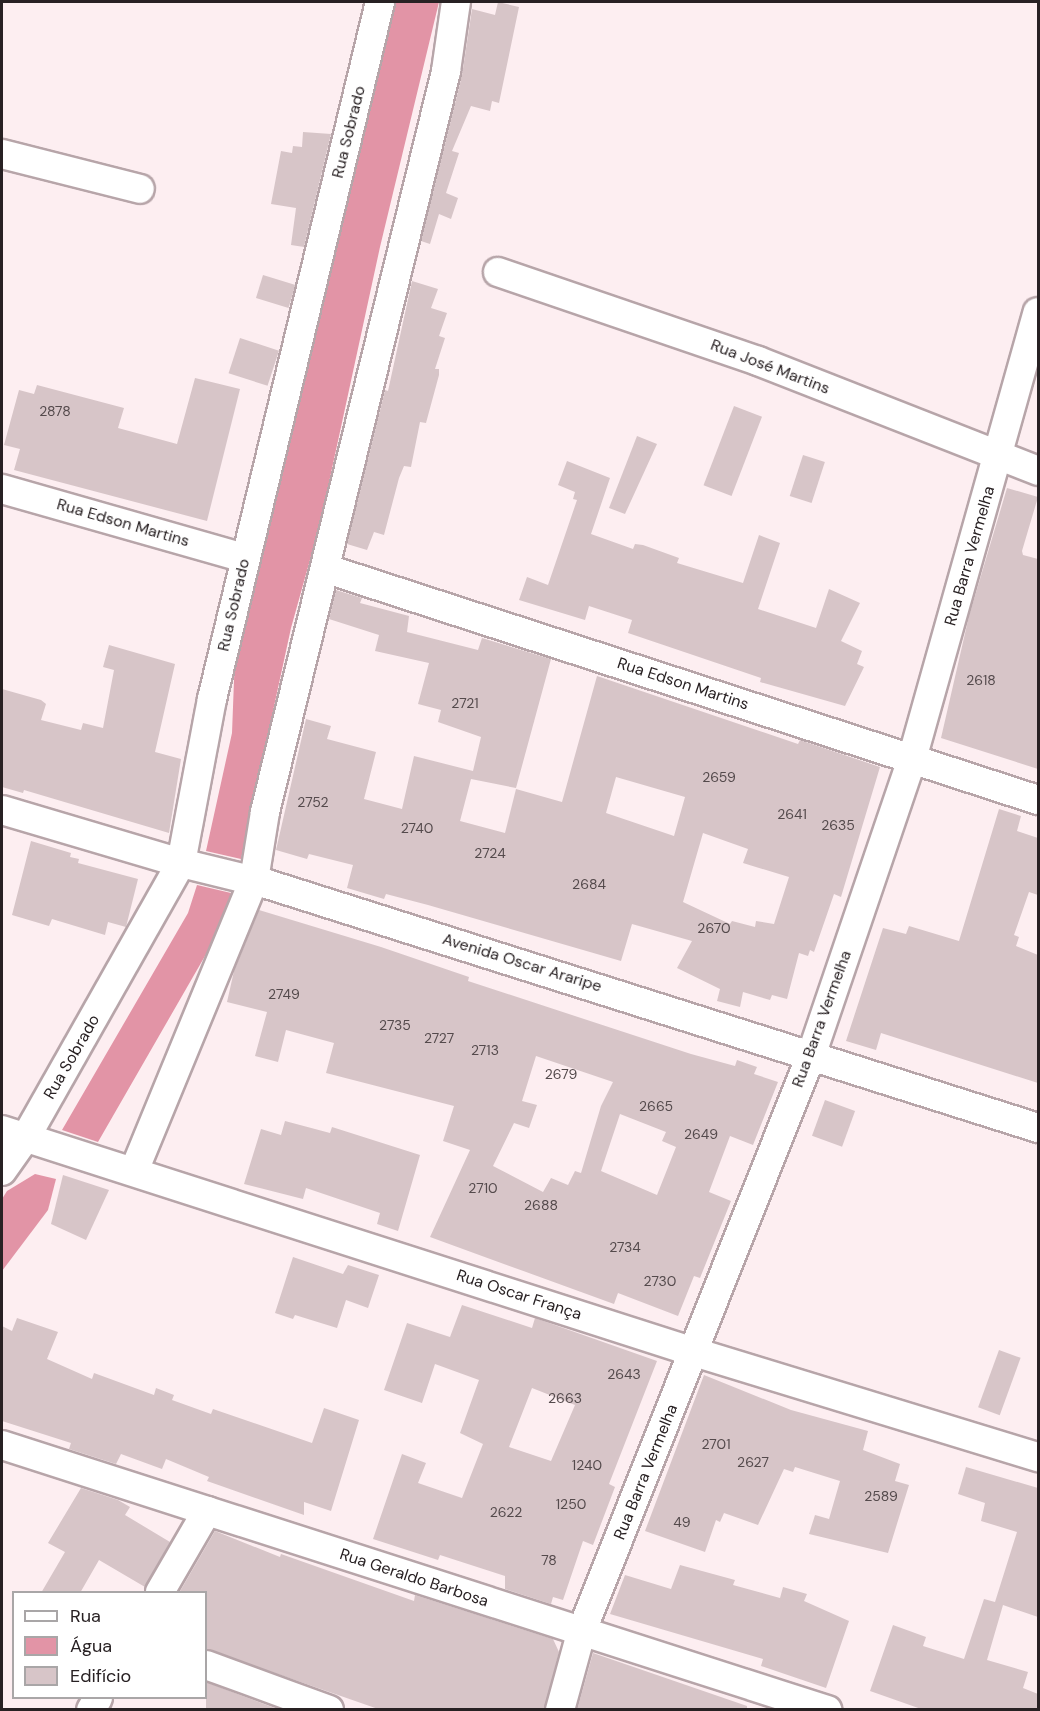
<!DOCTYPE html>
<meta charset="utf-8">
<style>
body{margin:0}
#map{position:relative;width:1040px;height:1711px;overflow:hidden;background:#fdeef1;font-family:"DM Sans",sans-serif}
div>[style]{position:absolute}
.water>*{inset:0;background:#e294a6}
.building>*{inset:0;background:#d7c5c8;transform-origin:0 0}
.roads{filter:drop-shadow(2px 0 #b7a5a9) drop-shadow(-2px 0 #b7a5a9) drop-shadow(0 2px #b7a5a9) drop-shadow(0 -2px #b7a5a9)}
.minor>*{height:28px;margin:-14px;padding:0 14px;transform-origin:14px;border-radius:14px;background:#fff}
span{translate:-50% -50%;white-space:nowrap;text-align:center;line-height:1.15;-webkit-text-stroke:4.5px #fff;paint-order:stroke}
.number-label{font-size:14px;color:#544a4c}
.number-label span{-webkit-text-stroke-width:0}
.street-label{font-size:16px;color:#282123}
.frame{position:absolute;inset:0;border:3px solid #282123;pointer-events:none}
.legend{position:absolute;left:12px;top:1591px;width:195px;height:108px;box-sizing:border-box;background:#fff;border:2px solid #a9a6a7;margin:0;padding:8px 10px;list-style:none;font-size:18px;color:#282123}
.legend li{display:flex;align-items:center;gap:12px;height:30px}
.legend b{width:30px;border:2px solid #a9a6a7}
</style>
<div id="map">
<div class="water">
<div style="clip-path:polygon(391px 2px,439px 2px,380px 247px,320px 524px,291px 628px,241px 859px,206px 851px,232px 733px,236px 628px)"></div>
<div style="clip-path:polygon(197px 885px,231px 893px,224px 923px,98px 1142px,62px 1130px,188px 913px)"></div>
<div style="clip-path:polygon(35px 1174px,56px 1179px,48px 1210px,2px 1271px,2px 1199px,7px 1191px)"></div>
</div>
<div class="building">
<div style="clip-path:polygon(498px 2px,519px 7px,499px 103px,492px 101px,490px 111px,471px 106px,452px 151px,459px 153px,446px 193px,458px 198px,451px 219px,439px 214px,430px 244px,421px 241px,462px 75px,472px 9px,495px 15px)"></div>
<div style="clip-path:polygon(303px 132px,331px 134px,304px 247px,291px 245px,296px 208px,271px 204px,281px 151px,292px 153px,293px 146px,302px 147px)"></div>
<div style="left:263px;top:275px;width:34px;height:24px;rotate:17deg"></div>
<div style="clip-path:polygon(412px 281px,438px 289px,431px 308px,447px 313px,439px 336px,445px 338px,435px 369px,439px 369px,439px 375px,426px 423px,420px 422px,411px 467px,404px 466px,399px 478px,384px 535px,374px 532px,367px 550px,347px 544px,385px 390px,388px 391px)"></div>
<div style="left:240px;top:338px;width:41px;height:37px;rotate:18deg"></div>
<div style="clip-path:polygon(195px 378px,240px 389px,207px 521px,14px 470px,20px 449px,4px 445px,19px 390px,34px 394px,37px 385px,124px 408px,118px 428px,177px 444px)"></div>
<div style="left:734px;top:406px;width:30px;height:85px;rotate:21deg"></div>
<div style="clip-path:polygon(637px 436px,657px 444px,625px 514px,609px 508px)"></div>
<div style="left:803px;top:455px;width:23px;height:43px;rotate:18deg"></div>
<div style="clip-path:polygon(567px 461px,610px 478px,591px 534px,633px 549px,635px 544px,643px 545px,679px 558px,677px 563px,743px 583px,759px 535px,780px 543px,758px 609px,816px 628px,829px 589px,860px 603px,841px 641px,862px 651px,857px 664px,864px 667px,845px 706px,760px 682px,761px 678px,628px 633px,632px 620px,589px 606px,585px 620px,519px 600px,527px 577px,548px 585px,577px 500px,573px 499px,575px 492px,558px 485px)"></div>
<div style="clip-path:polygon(1007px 488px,1038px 497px,1022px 551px,1023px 555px,1038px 559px,1038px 769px,941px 738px,969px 616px)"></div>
<div style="clip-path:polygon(evenodd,336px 590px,362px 598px,360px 603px,409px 616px,407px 632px,478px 650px,482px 638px,551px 659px,516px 788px,471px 779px,460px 821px,505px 833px,516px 789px,562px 802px,597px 676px,798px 744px,800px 740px,880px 767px,841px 897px,834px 894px,814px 952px,810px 950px,808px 956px,799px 953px,787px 999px,772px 995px,770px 1000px,743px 992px,740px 1007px,717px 1001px,720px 989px,677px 968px,692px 941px,632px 924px,621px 961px,428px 905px,386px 894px,384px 899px,347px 888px,353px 865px,309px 854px,307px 859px,276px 850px,306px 719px,331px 726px,327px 739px,376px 752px,364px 799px,402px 809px,414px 756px,473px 771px,481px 737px,438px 722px,441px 710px,418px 704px,429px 663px,375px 651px,379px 635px,329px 619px,336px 590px,616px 777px,685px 797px,674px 836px,606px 813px,616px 777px,336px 590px,703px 833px,748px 849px,743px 863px,789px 877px,774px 924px,756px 921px,755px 927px,732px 921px,730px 924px,683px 902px,703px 833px)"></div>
<div style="clip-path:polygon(109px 645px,175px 664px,155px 752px,181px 759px,169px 833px,24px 790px,23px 793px,2px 787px,2px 689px,41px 700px,46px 704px,41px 720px,81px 730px,83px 723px,103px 728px,114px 670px,103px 667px)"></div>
<div style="clip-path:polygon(999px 809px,1021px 816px,1017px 831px,1038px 838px,1038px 895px,1029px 892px,1014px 935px,1019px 937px,1016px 946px,1038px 955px,1038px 1083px,881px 1033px,876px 1050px,846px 1041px,883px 928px,906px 934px,909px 926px,959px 941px)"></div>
<div style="clip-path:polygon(31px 841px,71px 853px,70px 857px,79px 859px,78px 863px,138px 879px,126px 927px,108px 922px,105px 935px,52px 919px,49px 926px,12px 915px)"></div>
<div style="clip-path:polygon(evenodd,259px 910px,381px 947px,469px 977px,468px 981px,691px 1054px,735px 1066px,737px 1060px,757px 1067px,754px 1074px,778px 1082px,753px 1145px,730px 1136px,709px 1192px,731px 1201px,700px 1278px,694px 1276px,678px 1316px,618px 1293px,614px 1304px,430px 1237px,470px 1150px,443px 1141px,454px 1106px,326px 1073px,334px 1043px,286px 1030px,278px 1062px,255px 1056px,267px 1012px,227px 1002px,234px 971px,259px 910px,536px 1056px,613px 1082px,601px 1106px,581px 1173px,575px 1171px,568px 1185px,551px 1178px,543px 1192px,493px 1166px,514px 1123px,529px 1128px,537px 1105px,522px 1101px,536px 1056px,259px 910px,620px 1114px,666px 1132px,662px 1141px,676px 1147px,657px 1195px,601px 1171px,620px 1114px)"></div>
<div style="left:825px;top:1100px;width:32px;height:38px;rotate:20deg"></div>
<div style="clip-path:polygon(285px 1121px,330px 1133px,332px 1127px,420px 1155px,398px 1231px,377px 1224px,380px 1213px,306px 1188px,303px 1199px,244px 1184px,261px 1129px,281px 1135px)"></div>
<div style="clip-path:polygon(63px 1175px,109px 1190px,86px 1240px,51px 1224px)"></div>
<div style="clip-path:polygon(293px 1257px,343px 1274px,348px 1265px,379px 1275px,368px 1308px,346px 1300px,337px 1328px,295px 1315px,293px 1319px,275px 1313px)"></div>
<div style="clip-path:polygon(evenodd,462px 1305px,532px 1328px,535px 1318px,657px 1361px,609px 1484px,615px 1487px,593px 1545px,583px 1541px,563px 1600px,553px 1597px,551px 1604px,505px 1589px,505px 1576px,440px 1555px,438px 1560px,373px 1539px,402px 1454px,426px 1463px,418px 1483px,462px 1498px,483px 1444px,460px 1433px,479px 1380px,435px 1364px,422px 1403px,384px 1390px,407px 1323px,450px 1337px,462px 1305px,532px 1388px,575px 1405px,551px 1461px,509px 1447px,532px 1388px)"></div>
<div style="clip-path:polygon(17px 1318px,58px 1332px,47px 1359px,92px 1379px,94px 1373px,154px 1395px,156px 1388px,174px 1395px,172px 1400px,211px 1414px,213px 1409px,312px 1443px,324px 1408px,359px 1420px,331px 1511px,304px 1502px,304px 1515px,207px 1481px,209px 1477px,166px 1459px,162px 1469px,121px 1454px,116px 1464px,69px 1449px,71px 1443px,2px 1421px,2px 1326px,12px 1331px)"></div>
<div style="left:999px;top:1350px;width:23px;height:61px;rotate:20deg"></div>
<div style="clip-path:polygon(704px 1375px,791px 1410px,868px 1431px,863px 1450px,900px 1464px,895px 1481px,909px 1485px,888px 1553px,809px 1534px,815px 1515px,829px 1519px,840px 1481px,795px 1467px,793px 1472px,784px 1469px,758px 1525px,724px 1513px,720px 1522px,716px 1520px,705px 1552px,645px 1531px)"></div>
<div style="clip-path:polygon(966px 1467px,1038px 1488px,1038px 1617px,1003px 1605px,987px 1660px,1028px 1672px,1023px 1688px,1038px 1694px,1038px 1710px,924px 1710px,870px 1691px,893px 1625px,926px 1637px,923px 1646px,964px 1659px,984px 1599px,995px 1602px,1017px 1532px,981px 1521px,985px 1503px,958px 1494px)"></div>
<div style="clip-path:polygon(81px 1488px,118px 1500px,130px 1507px,125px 1515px,170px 1542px,145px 1587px,99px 1560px,80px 1593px,41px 1593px,65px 1552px,48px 1543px)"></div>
<div style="clip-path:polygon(215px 1531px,280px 1557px,281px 1554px,414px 1601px,415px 1595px,553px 1639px,559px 1652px,544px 1710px,381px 1710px,206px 1649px,206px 1593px,179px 1593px)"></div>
<div style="clip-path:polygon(680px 1565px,735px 1580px,733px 1585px,780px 1598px,783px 1587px,807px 1594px,804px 1601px,849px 1621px,826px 1688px,761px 1666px,763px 1659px,610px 1614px,625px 1575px,671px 1589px)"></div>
<div style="clip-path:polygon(593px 1653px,747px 1706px,747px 1710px,577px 1710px)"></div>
<div style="clip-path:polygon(206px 1682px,280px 1710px,206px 1710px)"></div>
</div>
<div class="roads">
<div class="minor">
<div style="left:2px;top:154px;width:142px;rotate:14.2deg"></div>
<div style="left:498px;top:272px;width:275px;rotate:18.9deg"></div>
<div style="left:758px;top:361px;width:301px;rotate:21.4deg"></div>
<div style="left:2px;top:489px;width:253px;rotate:15.9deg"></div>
<div style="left:327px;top:569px;width:748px;rotate:18deg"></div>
<div style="left:2px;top:810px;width:187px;rotate:16.5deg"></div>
<div style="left:181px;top:863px;width:89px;rotate:13.7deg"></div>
<div style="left:267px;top:884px;width:809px;rotate:17.56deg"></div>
<div style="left:2px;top:1130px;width:727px;rotate:17.79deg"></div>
<div style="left:694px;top:1352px;width:360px;rotate:17deg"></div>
<div style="left:2px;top:1171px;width:42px;rotate:-54.8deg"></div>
<div style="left:26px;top:1137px;width:315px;rotate:-60.5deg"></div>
<div style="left:181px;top:863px;width:167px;rotate:-79.3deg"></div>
<div style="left:212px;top:699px;width:717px;rotate:-76.45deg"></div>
<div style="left:134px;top:1171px;width:315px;rotate:-67.6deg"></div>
<div style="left:254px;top:880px;width:69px;rotate:-80.8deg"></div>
<div style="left:265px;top:812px;width:763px;rotate:-76.27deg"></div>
<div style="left:446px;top:71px;width:70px;rotate:-81.8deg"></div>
<div style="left:2px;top:1445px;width:867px;rotate:17.81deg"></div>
<div style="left:160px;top:1592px;width:94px;rotate:-59.9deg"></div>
<div style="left:206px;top:1665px;width:131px;rotate:20.1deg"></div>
<div style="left:91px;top:1710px;width:14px;rotate:-60deg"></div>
<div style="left:560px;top:1710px;width:80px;rotate:-74.7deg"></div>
<div style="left:581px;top:1633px;width:624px;rotate:-68.28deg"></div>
<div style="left:812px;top:1053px;width:311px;rotate:-71.2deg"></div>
<div style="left:912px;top:759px;width:464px;rotate:-74.3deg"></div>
</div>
</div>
<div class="number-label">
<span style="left:55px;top:411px">2878</span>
<span style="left:981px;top:680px">2618</span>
<span style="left:465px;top:703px">2721</span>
<span style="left:719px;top:777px">2659</span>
<span style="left:313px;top:802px">2752</span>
<span style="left:792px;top:814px">2641</span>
<span style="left:838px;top:825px">2635</span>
<span style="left:417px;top:828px">2740</span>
<span style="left:490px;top:853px">2724</span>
<span style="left:589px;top:884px">2684</span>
<span style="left:714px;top:928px">2670</span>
<span style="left:284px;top:994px">2749</span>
<span style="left:395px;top:1025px">2735</span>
<span style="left:439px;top:1038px">2727</span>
<span style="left:485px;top:1050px">2713</span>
<span style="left:561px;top:1074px">2679</span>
<span style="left:656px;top:1106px">2665</span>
<span style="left:701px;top:1134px">2649</span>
<span style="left:483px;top:1188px">2710</span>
<span style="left:541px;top:1205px">2688</span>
<span style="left:625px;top:1247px">2734</span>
<span style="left:660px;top:1281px">2730</span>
<span style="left:624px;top:1374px">2643</span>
<span style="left:565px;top:1398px">2663</span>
<span style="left:716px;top:1444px">2701</span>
<span style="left:753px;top:1462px">2627</span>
<span style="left:587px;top:1465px">1240</span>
<span style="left:881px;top:1496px">2589</span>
<span style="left:571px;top:1504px">1250</span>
<span style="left:506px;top:1512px">2622</span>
<span style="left:682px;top:1522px">49</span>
<span style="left:549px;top:1560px">78</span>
</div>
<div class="street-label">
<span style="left:349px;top:132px;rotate:-76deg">Rua Sobrado</span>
<span style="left:770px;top:367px;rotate:21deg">Rua José Martins</span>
<span style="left:123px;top:523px;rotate:16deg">Rua Edson Martins</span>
<span style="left:970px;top:556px;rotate:-74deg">Rua Barra Vermelha</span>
<span style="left:234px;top:605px;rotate:-77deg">Rua Sobrado</span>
<span style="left:683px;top:684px;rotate:18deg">Rua Edson Martins</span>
<span style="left:522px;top:963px;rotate:17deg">Avenida Oscar Araripe</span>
<span style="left:822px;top:1019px;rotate:-70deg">Rua Barra Vermelha</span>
<span style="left:72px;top:1057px;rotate:-60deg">Rua Sobrado</span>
<span style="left:519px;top:1295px;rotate:18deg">Rua Oscar França</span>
<span style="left:646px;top:1472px;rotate:-68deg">Rua Barra Vermelha</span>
<span style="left:414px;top:1578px;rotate:18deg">Rua Geraldo Barbosa</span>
</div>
<div class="frame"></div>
<ul class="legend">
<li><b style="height:8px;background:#fff"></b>Rua</li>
<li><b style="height:16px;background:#e294a6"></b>Água</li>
<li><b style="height:16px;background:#d7c5c8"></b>Edifício</li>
</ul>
</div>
